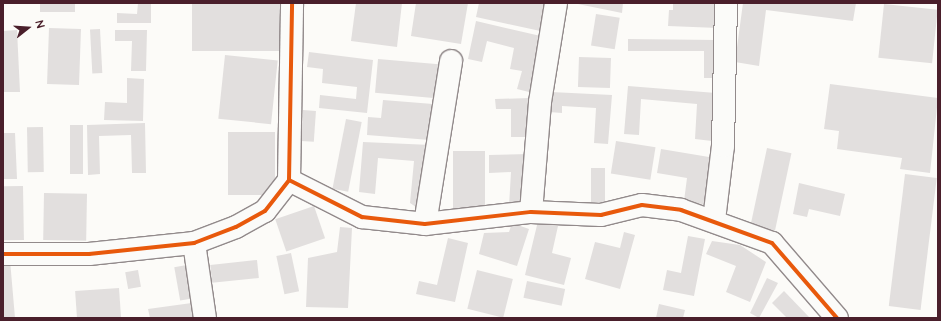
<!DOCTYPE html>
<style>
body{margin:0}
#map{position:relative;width:941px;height:321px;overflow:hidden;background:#fcfbf8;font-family:"Architects Daughter",sans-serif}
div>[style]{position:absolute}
.building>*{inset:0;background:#e2dfde;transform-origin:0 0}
.roads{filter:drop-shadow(1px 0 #928a8b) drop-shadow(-1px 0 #928a8b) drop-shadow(0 1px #928a8b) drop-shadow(0 -1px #928a8b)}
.minor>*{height:22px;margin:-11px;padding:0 11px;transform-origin:11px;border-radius:11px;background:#fbfbf9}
.cycleway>*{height:4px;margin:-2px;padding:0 2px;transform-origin:2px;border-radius:2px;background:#e8590c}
span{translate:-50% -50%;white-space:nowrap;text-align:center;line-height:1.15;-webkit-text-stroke:3px #fdfcf7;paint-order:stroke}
.frame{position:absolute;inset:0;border:4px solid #4a1f2b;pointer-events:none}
.north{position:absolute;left:8px;top:8px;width:40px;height:40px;-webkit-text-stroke:3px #fdfcf7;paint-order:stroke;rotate:73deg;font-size:11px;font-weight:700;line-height:16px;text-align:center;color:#4a1f2b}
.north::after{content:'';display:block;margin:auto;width:14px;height:18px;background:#4a1f2b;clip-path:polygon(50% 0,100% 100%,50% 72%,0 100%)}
</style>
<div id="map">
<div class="building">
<div style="left:40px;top:3px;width:35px;height:9px"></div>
<div style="clip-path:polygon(138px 3px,151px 3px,151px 23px,117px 23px,117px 13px,137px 14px)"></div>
<div style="left:192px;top:3px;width:93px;height:48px"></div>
<div style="clip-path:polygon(356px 3px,402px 3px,397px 47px,351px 41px)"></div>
<div style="clip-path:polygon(416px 3px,468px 3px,461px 44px,411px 36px)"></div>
<div style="clip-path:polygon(479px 3px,551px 3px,545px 32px,476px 17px)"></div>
<div style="clip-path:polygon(573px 3px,623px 3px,622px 13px)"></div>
<div style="clip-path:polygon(673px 3px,719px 3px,718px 28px,668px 26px,669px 10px,673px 10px)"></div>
<div style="clip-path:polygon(743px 3px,856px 3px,853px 21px,766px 10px,759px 66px,735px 62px)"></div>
<div style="left:884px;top:4px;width:54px;height:54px;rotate:6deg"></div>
<div style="left:596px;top:14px;width:24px;height:32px;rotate:9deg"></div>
<div style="clip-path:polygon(476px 21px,545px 37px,533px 93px,517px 89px,522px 71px,510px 69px,514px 48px,487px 41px,482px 62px,468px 59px)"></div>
<div style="left:49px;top:28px;width:32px;height:56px;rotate:2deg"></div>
<div style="left:100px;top:29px;width:44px;height:10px;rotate:87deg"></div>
<div style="clip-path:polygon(17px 30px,20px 92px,3px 92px,3px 31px)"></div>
<div style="clip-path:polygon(115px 30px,147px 30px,146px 71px,131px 71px,132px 41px,115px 41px)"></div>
<div style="clip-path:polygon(628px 39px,717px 40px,717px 78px,704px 78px,704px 51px,628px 51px)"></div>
<div style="clip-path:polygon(309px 52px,373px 60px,367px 113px,319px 108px,320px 95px,356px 99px,357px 87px,322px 83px,323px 69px,307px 67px)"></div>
<div style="left:225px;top:55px;width:53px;height:64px;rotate:6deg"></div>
<div style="left:579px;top:57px;width:32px;height:30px;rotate:2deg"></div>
<div style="left:378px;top:59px;width:64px;height:34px;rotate:5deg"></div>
<div style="clip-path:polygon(127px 78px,144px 79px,143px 121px,104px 120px,105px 102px,127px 103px)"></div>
<div style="clip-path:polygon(830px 84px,938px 98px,930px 173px,900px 169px,902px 158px,837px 149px,839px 131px,824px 129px)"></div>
<div style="clip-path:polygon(628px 86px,716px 93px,712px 141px,695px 139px,697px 104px,641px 99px,639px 135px,624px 134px)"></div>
<div style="clip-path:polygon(551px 92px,612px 95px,608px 144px,594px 143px,596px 108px,562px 106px,562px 113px,549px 112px)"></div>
<div style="clip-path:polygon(530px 98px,531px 137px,511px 137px,511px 109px,496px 109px,495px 99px)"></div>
<div style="clip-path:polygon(383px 100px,433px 104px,430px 140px,367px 135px,368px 117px,381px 118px)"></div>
<div style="left:303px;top:110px;width:13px;height:31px;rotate:4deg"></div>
<div style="left:346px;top:119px;width:16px;height:71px;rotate:11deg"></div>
<div style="clip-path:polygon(145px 123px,146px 173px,132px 173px,131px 135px,99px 136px,100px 174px,88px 175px,87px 125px)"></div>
<div style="left:70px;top:125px;width:13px;height:49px"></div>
<div style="left:43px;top:127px;width:45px;height:16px;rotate:89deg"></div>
<div style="left:228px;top:132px;width:47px;height:63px"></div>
<div style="clip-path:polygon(3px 133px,15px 133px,17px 179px,3px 179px)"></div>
<div style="left:616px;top:141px;width:40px;height:33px;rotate:9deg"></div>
<div style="clip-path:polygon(363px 142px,431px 145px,430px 184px,416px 207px,410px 203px,414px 161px,378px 158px,375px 194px,359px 192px)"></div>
<div style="left:767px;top:148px;width:25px;height:79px;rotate:12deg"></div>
<div style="clip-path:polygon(661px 149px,715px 158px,708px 205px,684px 201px,687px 178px,657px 173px)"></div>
<div style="left:453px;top:151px;width:32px;height:59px"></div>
<div style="clip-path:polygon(530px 154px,525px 208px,509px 206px,511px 172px,489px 173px,489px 155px)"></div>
<div style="left:591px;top:168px;width:14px;height:34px"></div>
<div style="left:905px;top:174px;width:32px;height:133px;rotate:7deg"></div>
<div style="clip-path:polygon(799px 183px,845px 194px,840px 216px,809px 209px,807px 217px,793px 214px)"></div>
<div style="left:23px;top:186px;width:54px;height:20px;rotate:89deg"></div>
<div style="left:44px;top:193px;width:43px;height:47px;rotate:1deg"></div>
<div style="left:314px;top:206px;width:34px;height:41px;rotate:71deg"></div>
<div style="clip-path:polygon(538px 221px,558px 226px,552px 253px,571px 258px,564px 285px,525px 275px)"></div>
<div style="clip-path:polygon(512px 223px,529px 229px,517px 266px,479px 254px,484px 233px,509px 232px)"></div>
<div style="clip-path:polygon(340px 227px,352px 228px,348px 308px,306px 307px,308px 258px,337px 252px)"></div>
<div style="clip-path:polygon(624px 232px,635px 235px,620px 289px,585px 279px,595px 242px,620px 248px)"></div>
<div style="clip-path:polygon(688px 236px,705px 239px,694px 296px,663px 290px,667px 270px,681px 273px)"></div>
<div style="clip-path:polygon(448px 238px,468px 243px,455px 302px,416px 294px,419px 281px,437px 285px)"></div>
<div style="clip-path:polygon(712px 241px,740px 245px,766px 262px,750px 302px,726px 292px,736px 266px,706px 254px)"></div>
<div style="left:291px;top:253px;width:39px;height:15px;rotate:78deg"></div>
<div style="clip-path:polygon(10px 260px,15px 318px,3px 318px,3px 261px)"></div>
<div style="left:257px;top:260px;width:18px;height:47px;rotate:84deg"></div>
<div style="left:192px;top:264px;width:34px;height:18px;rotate:80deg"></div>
<div style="left:138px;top:270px;width:17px;height:13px;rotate:80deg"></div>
<div style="left:477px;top:270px;width:37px;height:40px;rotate:14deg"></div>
<div style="clip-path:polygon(767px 278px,778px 283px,759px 318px,750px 313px)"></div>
<div style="left:527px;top:281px;width:39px;height:17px;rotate:12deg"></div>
<div style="left:119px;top:288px;width:30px;height:44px;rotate:86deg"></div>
<div style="clip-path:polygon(784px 291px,810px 318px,787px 318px,772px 303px)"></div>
<div style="clip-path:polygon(199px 302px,201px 318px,150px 318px,148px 309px)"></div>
<div style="clip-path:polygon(659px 304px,685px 310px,683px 318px,656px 318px)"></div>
</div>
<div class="roads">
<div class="minor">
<div style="left:289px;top:180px;width:82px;rotate:26.9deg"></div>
<div style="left:362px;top:217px;width:63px;rotate:6.3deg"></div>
<div style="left:425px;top:224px;width:107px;rotate:-6.5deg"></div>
<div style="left:531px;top:212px;width:70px;rotate:2.5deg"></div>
<div style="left:601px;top:215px;width:42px;rotate:-13.7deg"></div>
<div style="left:642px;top:205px;width:39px;rotate:7deg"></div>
<div style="left:681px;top:210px;width:97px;rotate:19.9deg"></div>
<div style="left:772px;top:243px;width:99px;rotate:49.1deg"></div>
<div style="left:531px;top:212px;width:110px;rotate:-85.3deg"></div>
<div style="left:540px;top:102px;width:100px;rotate:-80.8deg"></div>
<div style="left:714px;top:220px;width:75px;rotate:-83.1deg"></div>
<div style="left:723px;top:146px;width:143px;rotate:-88.8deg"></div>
<div style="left:425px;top:224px;width:165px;rotate:-80.9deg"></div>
<div style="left:194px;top:243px;width:76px;rotate:81.7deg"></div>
<div style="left:3px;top:254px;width:86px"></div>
<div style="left:89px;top:254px;width:106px;rotate:-6deg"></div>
<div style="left:194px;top:243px;width:45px;rotate:-20.9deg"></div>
<div style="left:236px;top:227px;width:33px;rotate:-29deg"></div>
<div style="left:265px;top:211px;width:39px;rotate:-52deg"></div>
<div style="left:289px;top:180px;width:177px;rotate:-89deg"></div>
</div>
</div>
<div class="cycleway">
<div style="left:289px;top:180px;width:82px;rotate:26.9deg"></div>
<div style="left:362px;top:217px;width:63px;rotate:6.3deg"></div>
<div style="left:425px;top:224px;width:107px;rotate:-6.5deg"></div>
<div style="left:531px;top:212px;width:70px;rotate:2.5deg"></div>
<div style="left:601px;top:215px;width:42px;rotate:-13.7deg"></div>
<div style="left:642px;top:205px;width:39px;rotate:7deg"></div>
<div style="left:681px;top:210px;width:97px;rotate:19.9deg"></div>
<div style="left:772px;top:243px;width:99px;rotate:49.1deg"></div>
<div style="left:3px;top:254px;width:86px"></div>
<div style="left:89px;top:254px;width:106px;rotate:-6deg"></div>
<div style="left:194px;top:243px;width:45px;rotate:-20.9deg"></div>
<div style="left:236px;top:227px;width:33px;rotate:-29deg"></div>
<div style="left:265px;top:211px;width:39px;rotate:-52deg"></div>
<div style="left:289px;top:180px;width:177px;rotate:-89deg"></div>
</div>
<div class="frame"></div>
<div class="north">N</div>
</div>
